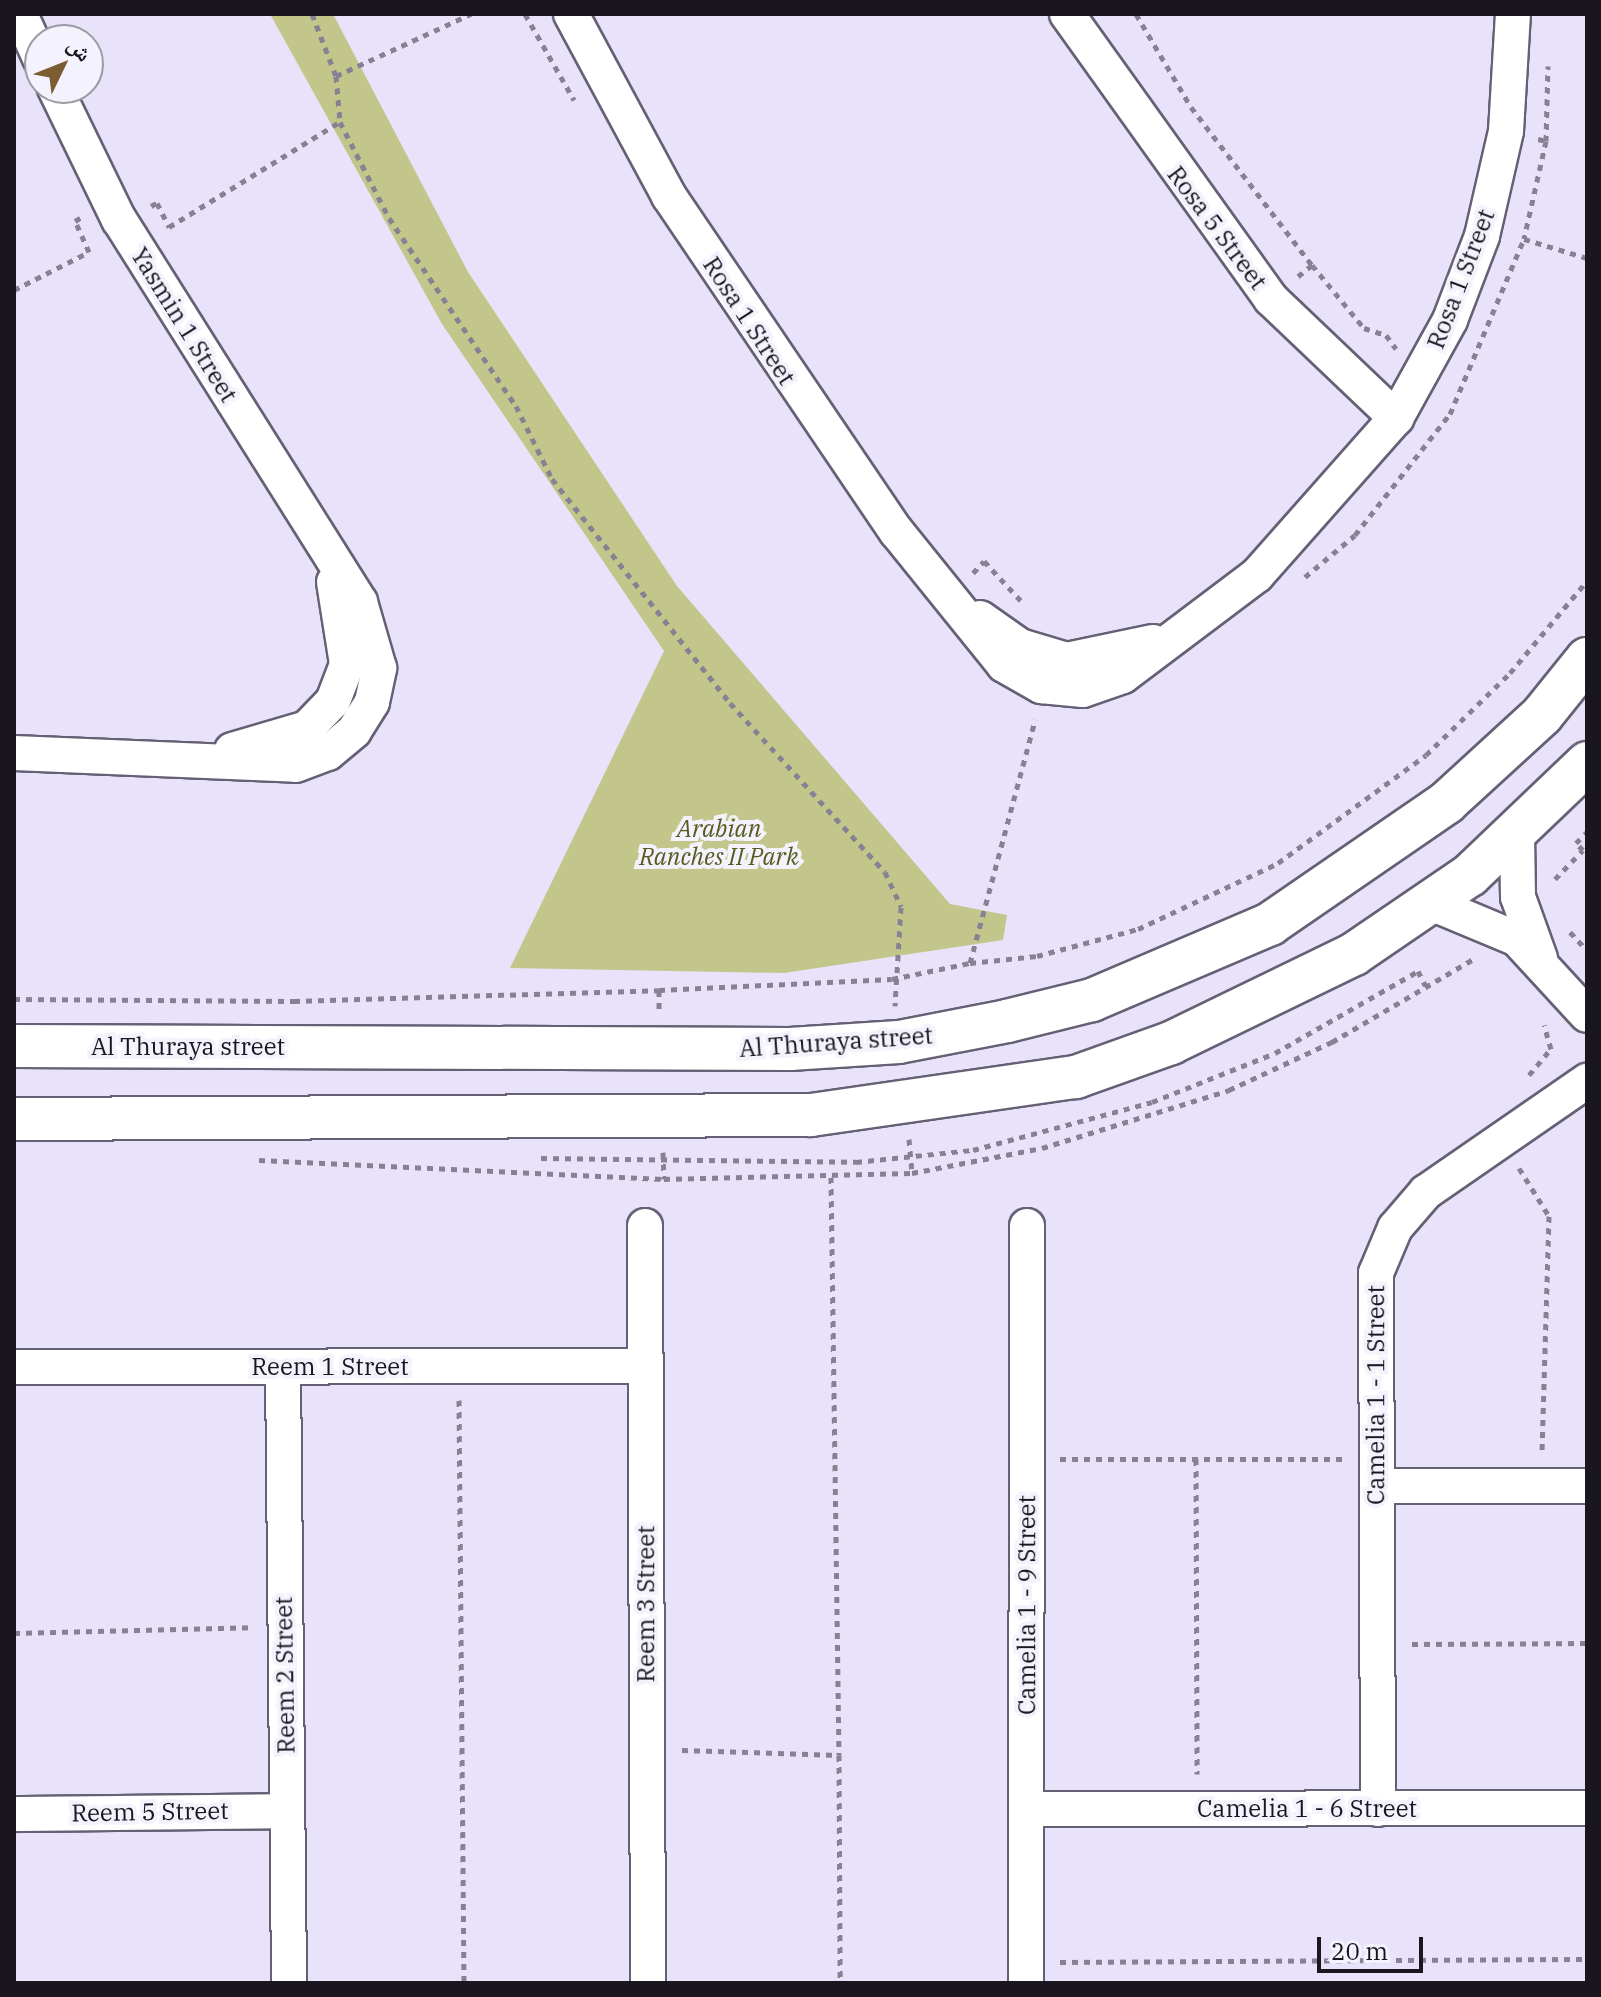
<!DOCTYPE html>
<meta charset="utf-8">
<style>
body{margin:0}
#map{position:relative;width:1601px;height:1997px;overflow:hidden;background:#e9e2fb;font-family:"IBM Plex Serif","Noto Naskh Arabic",serif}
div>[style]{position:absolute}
.green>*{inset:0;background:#c2c68a}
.path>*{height:5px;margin-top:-2.5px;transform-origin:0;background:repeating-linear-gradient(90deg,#878293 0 6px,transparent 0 12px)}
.roads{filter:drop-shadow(2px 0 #666075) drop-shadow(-2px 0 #666075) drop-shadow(0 2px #666075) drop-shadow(0 -2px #666075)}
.minor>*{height:34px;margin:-17px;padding:0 17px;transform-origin:17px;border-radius:17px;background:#fff}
.tertiary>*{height:42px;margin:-21px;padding:0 21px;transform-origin:21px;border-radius:21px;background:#fff}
span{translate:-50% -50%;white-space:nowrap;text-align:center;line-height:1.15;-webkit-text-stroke:8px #f4f2fc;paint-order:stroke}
.street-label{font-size:24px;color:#19161f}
.park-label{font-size:24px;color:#585b20;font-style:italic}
.frame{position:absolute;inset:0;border:16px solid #19161f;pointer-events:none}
.north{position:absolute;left:24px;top:24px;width:80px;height:80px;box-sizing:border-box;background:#f4f2fc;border:2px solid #9c9aa4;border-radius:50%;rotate:47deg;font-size:22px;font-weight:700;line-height:32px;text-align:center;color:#19161f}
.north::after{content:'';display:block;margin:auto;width:28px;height:36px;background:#7c5d32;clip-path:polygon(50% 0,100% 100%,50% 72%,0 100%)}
.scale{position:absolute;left:1317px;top:1937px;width:106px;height:36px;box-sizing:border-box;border:4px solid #19161f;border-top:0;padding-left:10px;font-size:24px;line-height:28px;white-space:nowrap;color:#19161f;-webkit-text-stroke:6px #f4f2fc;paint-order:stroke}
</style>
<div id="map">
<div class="green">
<div style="clip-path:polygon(270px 14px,333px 14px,468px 272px,677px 586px,950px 904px,1007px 915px,1003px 940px,784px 973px,510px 968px,664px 651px,442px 324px)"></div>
</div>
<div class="path">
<div style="left:312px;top:14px;width:66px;rotate:68.8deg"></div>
<div style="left:336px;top:76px;width:46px;rotate:85deg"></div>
<div style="left:340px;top:122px;width:108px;rotate:63deg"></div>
<div style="left:389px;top:218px;width:227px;rotate:56deg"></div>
<div style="left:516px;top:406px;width:81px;rotate:63.7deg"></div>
<div style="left:552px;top:479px;width:286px;rotate:51.5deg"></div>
<div style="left:730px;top:703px;width:229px;rotate:47.5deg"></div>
<div style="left:885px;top:872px;width:38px;rotate:65deg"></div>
<div style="left:901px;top:907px;width:99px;rotate:93.5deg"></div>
<div style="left:525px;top:14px;width:99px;rotate:60.3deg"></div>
<div style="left:1136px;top:14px;width:108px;rotate:59.4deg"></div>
<div style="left:1191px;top:107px;width:199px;rotate:52.6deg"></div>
<div style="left:1312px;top:265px;width:21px;rotate:141deg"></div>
<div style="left:336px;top:76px;width:149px;rotate:-24.7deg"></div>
<div style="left:1538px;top:139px;width:8px;rotate:14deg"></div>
<div style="left:1546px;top:141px;width:100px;rotate:102.7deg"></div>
<div style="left:1524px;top:239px;width:66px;rotate:16.8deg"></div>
<div style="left:1546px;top:141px;width:75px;rotate:-88.5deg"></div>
<div style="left:151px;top:206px;width:7px;rotate:-27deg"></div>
<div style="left:157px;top:203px;width:27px;rotate:63deg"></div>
<div style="left:169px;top:227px;width:201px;rotate:-31.6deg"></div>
<div style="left:1312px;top:265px;width:82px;rotate:50.5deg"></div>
<div style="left:1364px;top:328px;width:23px;rotate:18deg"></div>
<div style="left:1386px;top:335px;width:17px;rotate:54deg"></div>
<div style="left:14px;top:290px;width:84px;rotate:-26.9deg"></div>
<div style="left:89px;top:252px;width:34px;rotate:-114deg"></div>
<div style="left:75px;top:221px;width:8px;rotate:-30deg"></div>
<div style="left:973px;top:573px;width:16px;rotate:-47deg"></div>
<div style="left:984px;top:561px;width:57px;rotate:47.1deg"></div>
<div style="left:1305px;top:577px;width:65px;rotate:-40deg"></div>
<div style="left:1355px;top:535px;width:154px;rotate:-51.9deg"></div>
<div style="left:1450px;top:414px;width:190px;rotate:-67.1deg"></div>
<div style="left:1555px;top:879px;width:40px;rotate:-46deg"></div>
<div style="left:1583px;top:850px;width:10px;rotate:-135deg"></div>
<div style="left:1576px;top:843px;width:16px;rotate:-45deg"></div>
<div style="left:1570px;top:932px;width:25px;rotate:47deg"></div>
<div style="left:970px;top:963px;width:67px;rotate:-6deg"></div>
<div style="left:1037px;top:956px;width:105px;rotate:-15deg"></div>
<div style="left:1138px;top:929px;width:155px;rotate:-25.2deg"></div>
<div style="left:1278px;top:863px;width:183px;rotate:-36.1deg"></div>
<div style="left:1426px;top:755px;width:117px;rotate:-44.3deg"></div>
<div style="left:1510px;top:673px;width:120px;rotate:-50.1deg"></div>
<div style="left:659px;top:990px;width:20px;rotate:90deg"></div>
<div style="left:14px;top:999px;width:280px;rotate:0.4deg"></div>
<div style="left:294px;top:1001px;width:365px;rotate:-1.7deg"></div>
<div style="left:659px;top:990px;width:233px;rotate:-2.7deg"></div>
<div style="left:892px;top:979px;width:80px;rotate:-11.6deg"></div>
<div style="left:970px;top:963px;width:252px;rotate:-75deg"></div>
<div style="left:1529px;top:1075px;width:34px;rotate:-50deg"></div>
<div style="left:1551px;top:1049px;width:25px;rotate:-106deg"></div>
<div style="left:909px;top:1139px;width:34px;rotate:85deg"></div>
<div style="left:663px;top:1152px;width:27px;rotate:88deg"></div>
<div style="left:541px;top:1158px;width:315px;rotate:0.7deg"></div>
<div style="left:856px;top:1162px;width:118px;rotate:-5.9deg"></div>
<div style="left:973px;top:1150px;width:185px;rotate:-15deg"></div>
<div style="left:1152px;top:1102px;width:132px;rotate:-21.7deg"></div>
<div style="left:1275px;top:1053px;width:165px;rotate:-29.8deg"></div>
<div style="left:1418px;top:971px;width:16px;rotate:63deg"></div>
<div style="left:259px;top:1160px;width:405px;rotate:2.7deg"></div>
<div style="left:664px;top:1179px;width:248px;rotate:-1.4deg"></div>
<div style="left:912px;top:1173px;width:132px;rotate:-10.9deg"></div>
<div style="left:1042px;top:1148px;width:196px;rotate:-17.2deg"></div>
<div style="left:1229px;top:1090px;width:114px;rotate:-25deg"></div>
<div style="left:1332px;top:1042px;width:166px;rotate:-30.4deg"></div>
<div style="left:1519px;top:1168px;width:57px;rotate:58deg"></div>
<div style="left:1549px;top:1216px;width:237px;rotate:91.7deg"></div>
<div style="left:831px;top:1177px;width:578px;rotate:89.21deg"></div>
<div style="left:459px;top:1400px;width:583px;rotate:89.51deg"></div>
<div style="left:1060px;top:1459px;width:282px"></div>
<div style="left:1196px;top:1459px;width:315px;rotate:89.8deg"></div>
<div style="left:14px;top:1633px;width:238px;rotate:-1.4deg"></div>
<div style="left:1412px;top:1644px;width:175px;rotate:-0.3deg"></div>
<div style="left:682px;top:1750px;width:157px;rotate:1.8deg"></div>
<div style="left:839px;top:1755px;width:228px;rotate:89.7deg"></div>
<div style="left:1060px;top:1962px;width:527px;rotate:-0.33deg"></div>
<div style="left:212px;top:1983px;width:44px"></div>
</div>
<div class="roads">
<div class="minor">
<div style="left:20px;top:14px;width:48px;rotate:65.6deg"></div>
<div style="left:571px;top:14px;width:207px;rotate:61.7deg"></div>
<div style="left:669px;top:196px;width:405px;rotate:55.9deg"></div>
<div style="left:896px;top:531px;width:172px;rotate:51.1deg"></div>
<div style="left:1004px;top:665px;width:43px;rotate:29.6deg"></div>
<div style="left:1041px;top:686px;width:42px;rotate:5.4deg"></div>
<div style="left:1083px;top:690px;width:42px;rotate:-19.3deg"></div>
<div style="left:1123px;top:676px;width:168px;rotate:-37deg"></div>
<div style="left:1257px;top:575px;width:210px;rotate:-48.5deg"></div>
<div style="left:1396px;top:418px;width:112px;rotate:-61.1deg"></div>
<div style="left:1450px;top:320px;width:90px;rotate:-69.1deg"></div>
<div style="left:1482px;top:236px;width:108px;rotate:-77.1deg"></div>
<div style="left:1506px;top:131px;width:117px;rotate:-86.6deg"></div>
<div style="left:1067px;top:14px;width:350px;rotate:54.4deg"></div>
<div style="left:1271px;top:299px;width:173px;rotate:43.6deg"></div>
<div style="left:980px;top:618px;width:49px;rotate:35deg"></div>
<div style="left:1020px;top:646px;width:49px;rotate:16.6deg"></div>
<div style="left:1067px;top:660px;width:88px;rotate:-11.8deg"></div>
<div style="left:232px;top:750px;width:78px;rotate:-16.3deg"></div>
<div style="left:307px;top:728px;width:37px;rotate:-46deg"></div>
<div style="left:333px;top:701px;width:40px;rotate:-69deg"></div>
<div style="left:347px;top:664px;width:83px;rotate:-99deg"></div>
<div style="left:14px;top:753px;width:282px;rotate:2.4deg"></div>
<div style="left:296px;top:765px;width:34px;rotate:-21deg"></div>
<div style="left:328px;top:753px;width:34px;rotate:-40deg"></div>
<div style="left:354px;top:731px;width:34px;rotate:-58deg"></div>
<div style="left:372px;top:702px;width:35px;rotate:-78deg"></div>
<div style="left:379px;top:668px;width:69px;rotate:-106.1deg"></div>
<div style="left:360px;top:602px;width:452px;rotate:-122.2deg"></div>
<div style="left:119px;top:220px;width:147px;rotate:-115.9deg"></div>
<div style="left:1517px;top:833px;width:64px;rotate:89.1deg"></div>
<div style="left:1518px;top:897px;width:65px;rotate:70.2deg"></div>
<div style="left:1431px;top:903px;width:93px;rotate:22.7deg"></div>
<div style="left:1517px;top:939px;width:103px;rotate:47.4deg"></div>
<div style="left:645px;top:1226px;width:757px;rotate:89.77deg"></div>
<div style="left:14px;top:1367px;width:631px;rotate:-0.09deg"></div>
<div style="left:283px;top:1367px;width:616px;rotate:89.44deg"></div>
<div style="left:1377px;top:1486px;width:210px"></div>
<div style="left:1027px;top:1809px;width:560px;rotate:-0.1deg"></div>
<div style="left:1378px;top:1809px;width:536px;rotate:-90.21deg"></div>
<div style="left:1376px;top:1273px;width:49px;rotate:-67.1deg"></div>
<div style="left:1395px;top:1228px;width:48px;rotate:-49.3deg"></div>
<div style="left:1426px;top:1192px;width:196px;rotate:-34.6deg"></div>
<div style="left:14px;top:1814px;width:273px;rotate:-0.6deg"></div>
<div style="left:1026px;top:1983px;width:757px;rotate:-89.92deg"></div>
</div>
<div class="tertiary">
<div style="left:14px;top:1046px;width:776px;rotate:0.22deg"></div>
<div style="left:790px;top:1049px;width:109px;rotate:-3.7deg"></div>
<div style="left:899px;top:1042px;width:110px;rotate:-11deg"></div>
<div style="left:1007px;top:1021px;width:88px;rotate:-13.9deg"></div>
<div style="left:1092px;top:1000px;width:194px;rotate:-23.1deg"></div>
<div style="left:1270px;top:924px;width:214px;rotate:-34.5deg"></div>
<div style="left:1446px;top:803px;width:130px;rotate:-42.5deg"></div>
<div style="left:1542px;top:715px;width:72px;rotate:-51.2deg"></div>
<div style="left:14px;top:1119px;width:797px;rotate:-0.29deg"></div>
<div style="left:811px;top:1115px;width:268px;rotate:-8.2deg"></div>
<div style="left:1076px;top:1077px;width:101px;rotate:-19.7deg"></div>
<div style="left:1171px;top:1043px;width:203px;rotate:-25.9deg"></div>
<div style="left:1354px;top:954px;width:140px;rotate:-34.3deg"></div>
<div style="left:1470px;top:875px;width:162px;rotate:-43.7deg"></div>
</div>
</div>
<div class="street-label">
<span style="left:1217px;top:228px;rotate:53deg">Rosa 5 Street</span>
<span style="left:1461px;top:279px;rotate:-69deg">Rosa 1 Street</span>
<span style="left:749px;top:321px;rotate:57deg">Rosa 1 Street</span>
<span style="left:184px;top:325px;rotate:58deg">Yasmin 1 Street</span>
<span style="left:836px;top:1042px;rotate:-4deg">Al Thuraya street</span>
<span style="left:188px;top:1047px">Al Thuraya street</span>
<span style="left:330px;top:1367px">Reem 1 Street</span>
<span style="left:1376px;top:1395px;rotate:-90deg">Camelia 1 - 1 Street</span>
<span style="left:646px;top:1604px;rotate:-90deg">Reem 3 Street</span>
<span style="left:1027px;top:1605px;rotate:-90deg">Camelia 1 - 9 Street</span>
<span style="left:285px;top:1675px;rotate:-91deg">Reem 2 Street</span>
<span style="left:1307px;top:1809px">Camelia 1 - 6 Street</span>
<span style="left:150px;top:1812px;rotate:-1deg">Reem 5 Street</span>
</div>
<div class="park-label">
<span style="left:719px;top:843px">Arabian<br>Ranches II Park</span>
</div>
<div class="frame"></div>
<div class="north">ش</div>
<div class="scale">20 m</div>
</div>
